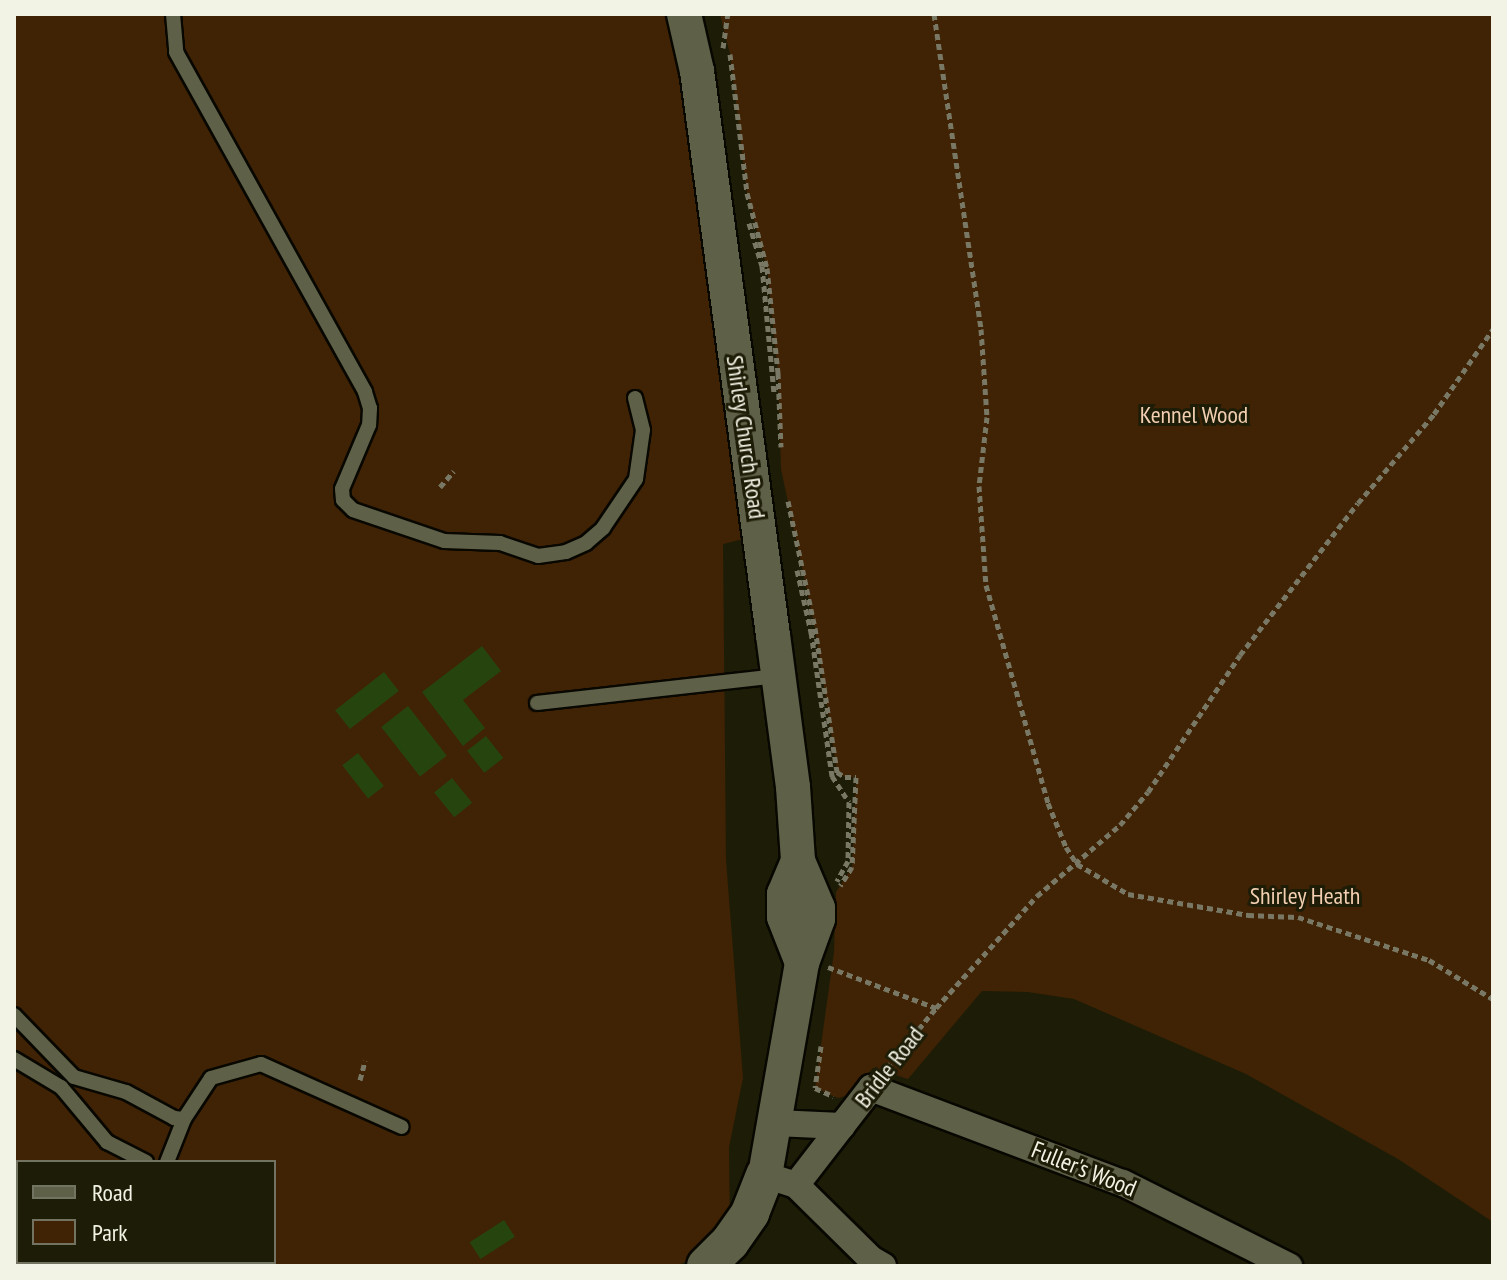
<!DOCTYPE html>
<style>
body{margin:0}
#map{position:relative;width:1507px;height:1280px;overflow:hidden;background:#1d1d07;font-family:"PT Sans Narrow",sans-serif}
div>[style]{position:absolute}
.green>*{inset:0;background:#402204}
.building>*{inset:0;background:#26450e;transform-origin:0 0}
.path>*{height:5px;margin-top:-2.5px;transform-origin:0;background:repeating-linear-gradient(90deg,#787865 0 6px,transparent 0 10px)}
.roads{filter:drop-shadow(2px 0 #080700) drop-shadow(-2px 0 #080700) drop-shadow(0 2px #080700) drop-shadow(0 -2px #080700)}
.service>*{height:14px;margin:-7px;padding:0 7px;transform-origin:7px;border-radius:7px;background:#5f6048}
.minor>*{height:26px;margin:-13px;padding:0 13px;transform-origin:13px;border-radius:13px;background:#5f6048}
.tertiary>*{height:34px;margin:-17px;padding:0 17px;transform-origin:17px;border-radius:17px;background:#5f6048}
.secondary>*{height:38px;margin:-19px;padding:0 19px;transform-origin:19px;border-radius:19px;background:#5f6048}
span{translate:-50% -50%;white-space:nowrap;text-align:center;line-height:1.15;-webkit-text-stroke:6px #1d1d07;paint-order:stroke}
.park-label{font-size:24px;color:#f3cfb2}
.street-label{font-size:24px;color:#f2f3e5}
.frame{position:absolute;inset:0;border:16px solid #f2f3e5;pointer-events:none}
.legend{position:absolute;left:16px;top:1160px;width:260px;height:104px;box-sizing:border-box;background:#1d1d07;border:2px solid #727360;margin:0;padding:10px 14px;list-style:none;font-size:24px;color:#f2f3e5}
.legend li{display:flex;align-items:center;gap:16px;height:40px}
.legend b{width:40px;border:2px solid #727360}
</style>
<div id="map">
<div class="green">
<div style="clip-path:polygon(evenodd,14px 14px,668px 14px,694px 129px,747px 538px,723px 544px,726px 860px,743px 1078px,729px 1147px,730px 1242px,676px 1266px,14px 1266px,14px 14px,18px 1162px,274px 1162px,274px 1262px,18px 1262px,18px 1162px)"></div>
<div style="clip-path:polygon(720px 14px,1493px 14px,1493px 1222px,1398px 1159px,1246px 1074px,1074px 999px,1028px 992px,982px 991px,908px 1079px,873px 1068px,849px 1095px,838px 1098px,815px 1088px,834px 952px,836px 892px,852px 867px,856px 777px,845px 777px,837px 772px,815px 628px,781px 469px,778px 373px,767px 268px,747px 193px,730px 54px)"></div>
</div>
<div class="building">
<div style="clip-path:polygon(482px 646px,501px 671px,463px 700px,485px 728px,463px 746px,422px 692px)"></div>
<div style="left:384px;top:672px;width:24px;height:62px;rotate:52deg"></div>
<div style="left:408px;top:706px;width:63px;height:34px;rotate:52deg"></div>
<div style="left:486px;top:736px;width:28px;height:24px;rotate:52deg"></div>
<div style="left:358px;top:753px;width:42px;height:20px;rotate:52deg"></div>
<div style="left:452px;top:778px;width:32px;height:23px;rotate:51deg"></div>
<div style="left:504px;top:1220px;width:20px;height:41px;rotate:57deg"></div>
</div>
<div class="path">
<div style="left:934px;top:14px;width:318px;rotate:81.5deg"></div>
<div style="left:981px;top:329px;width:88px;rotate:86.1deg"></div>
<div style="left:987px;top:417px;width:69px;rotate:96.6deg"></div>
<div style="left:979px;top:486px;width:99px;rotate:86deg"></div>
<div style="left:986px;top:585px;width:227px;rotate:74.1deg"></div>
<div style="left:1048px;top:803px;width:48px;rotate:67.8deg"></div>
<div style="left:1066px;top:847px;width:20px;rotate:57deg"></div>
<div style="left:1077px;top:864px;width:59px;rotate:30.5deg"></div>
<div style="left:1128px;top:894px;width:122px;rotate:9.9deg"></div>
<div style="left:1248px;top:915px;width:50px;rotate:2.3deg"></div>
<div style="left:1298px;top:917px;width:138px;rotate:18.2deg"></div>
<div style="left:1429px;top:960px;width:75px;rotate:31.4deg"></div>
<div style="left:723px;top:48px;width:34px;rotate:-82deg"></div>
<div style="left:730px;top:54px;width:140px;rotate:83deg"></div>
<div style="left:747px;top:193px;width:78px;rotate:75.1deg"></div>
<div style="left:767px;top:268px;width:106px;rotate:84deg"></div>
<div style="left:778px;top:373px;width:74px;rotate:87.7deg"></div>
<div style="left:749px;top:223px;width:45px;rotate:73.2deg"></div>
<div style="left:762px;top:266px;width:129px;rotate:84.6deg"></div>
<div style="left:440px;top:487px;width:21px;rotate:-49deg"></div>
<div style="left:788px;top:501px;width:130px;rotate:78deg"></div>
<div style="left:815px;top:628px;width:146px;rotate:81.3deg"></div>
<div style="left:837px;top:772px;width:9px;rotate:32deg"></div>
<div style="left:845px;top:777px;width:11px"></div>
<div style="left:856px;top:777px;width:90px;rotate:92.5deg"></div>
<div style="left:852px;top:867px;width:22px;rotate:122deg"></div>
<div style="left:797px;top:570px;width:64px;rotate:77.3deg"></div>
<div style="left:811px;top:632px;width:146px;rotate:81.7deg"></div>
<div style="left:832px;top:776px;width:31px;rotate:57deg"></div>
<div style="left:849px;top:802px;width:59px;rotate:91deg"></div>
<div style="left:848px;top:861px;width:23px;rotate:119deg"></div>
<div style="left:828px;top:967px;width:116px;rotate:20.8deg"></div>
<div style="left:821px;top:1046px;width:42px;rotate:98.1deg"></div>
<div style="left:815px;top:1088px;width:20px;rotate:24deg"></div>
<div style="left:887px;top:1068px;width:77px;rotate:-50.8deg"></div>
<div style="left:936px;top:1008px;width:151px;rotate:-48deg"></div>
<div style="left:1037px;top:896px;width:109px;rotate:-40.5deg"></div>
<div style="left:1120px;top:825px;width:43px;rotate:-49.7deg"></div>
<div style="left:1148px;top:792px;width:165px;rotate:-56.1deg"></div>
<div style="left:1240px;top:655px;width:192px;rotate:-52.2deg"></div>
<div style="left:1358px;top:503px;width:117px;rotate:-49.5deg"></div>
<div style="left:1434px;top:414px;width:103px;rotate:-55.2deg"></div>
<div style="left:360px;top:1080px;width:20px;rotate:-75deg"></div>
</div>
<div class="roads">
<div class="service">
<div style="left:173px;top:14px;width:38px;rotate:85deg"></div>
<div style="left:176px;top:52px;width:389px;rotate:60.9deg"></div>
<div style="left:365px;top:392px;width:17px;rotate:73deg"></div>
<div style="left:370px;top:408px;width:17px;rotate:93deg"></div>
<div style="left:369px;top:425px;width:69px;rotate:112.9deg"></div>
<div style="left:342px;top:489px;width:11px;rotate:85deg"></div>
<div style="left:343px;top:500px;width:14px;rotate:45deg"></div>
<div style="left:353px;top:510px;width:96px;rotate:18.8deg"></div>
<div style="left:444px;top:541px;width:56px;rotate:2deg"></div>
<div style="left:500px;top:543px;width:40px;rotate:18.9deg"></div>
<div style="left:538px;top:556px;width:28px;rotate:-8deg"></div>
<div style="left:566px;top:552px;width:22px;rotate:-24deg"></div>
<div style="left:586px;top:543px;width:23px;rotate:-41deg"></div>
<div style="left:603px;top:528px;width:59px;rotate:-56deg"></div>
<div style="left:636px;top:479px;width:49px;rotate:-81.9deg"></div>
<div style="left:643px;top:430px;width:33px;rotate:-104deg"></div>
<div style="left:537px;top:703px;width:244px;rotate:-6.4deg"></div>
<div style="left:14px;top:1015px;width:86px;rotate:45.9deg"></div>
<div style="left:74px;top:1077px;width:54px;rotate:16.1deg"></div>
<div style="left:126px;top:1092px;width:55px;rotate:28.4deg"></div>
<div style="left:174px;top:1118px;width:10px;rotate:6deg"></div>
<div style="left:184px;top:1119px;width:49px;rotate:-56.6deg"></div>
<div style="left:211px;top:1078px;width:52px;rotate:-15.6deg"></div>
<div style="left:261px;top:1064px;width:154px;rotate:24.1deg"></div>
<div style="left:14px;top:1059px;width:55px;rotate:30.8deg"></div>
<div style="left:61px;top:1087px;width:72px;rotate:50.1deg"></div>
<div style="left:107px;top:1142px;width:44px;rotate:27.1deg"></div>
<div style="left:167px;top:1162px;width:46px;rotate:-68.4deg"></div>
</div>
<div class="minor">
<div style="left:775px;top:1123px;width:67px;rotate:2.6deg"></div>
<div style="left:765px;top:1175px;width:33px;rotate:18deg"></div>
<div style="left:796px;top:1185px;width:123px;rotate:-52.3deg"></div>
<div style="left:871px;top:1088px;width:269px;rotate:20.7deg"></div>
<div style="left:1123px;top:1183px;width:186px;rotate:26.6deg"></div>
<div style="left:796px;top:1185px;width:105px;rotate:44.6deg"></div>
<div style="left:871px;top:1259px;width:14px;rotate:30deg"></div>
</div>
<div class="tertiary">
<div style="left:684px;top:14px;width:58px;rotate:77.2deg"></div>
<div style="left:697px;top:71px;width:569px;rotate:82.33deg"></div>
<div style="left:773px;top:635px;width:153px;rotate:82.5deg"></div>
<div style="left:793px;top:787px;width:74px;rotate:86.1deg"></div>
<div style="left:798px;top:861px;width:51px;rotate:66.9deg"></div>
<div style="left:818px;top:908px;width:11px;rotate:90deg"></div>
<div style="left:818px;top:919px;width:47px;rotate:110deg"></div>
<div style="left:802px;top:963px;width:215px;rotate:99.9deg"></div>
<div style="left:798px;top:861px;width:36px;rotate:113deg"></div>
<div style="left:784px;top:894px;width:23px;rotate:90deg"></div>
<div style="left:784px;top:917px;width:49px;rotate:68.6deg"></div>
</div>
<div class="secondary">
<div style="left:706px;top:1266px;width:34px;rotate:-45deg"></div>
<div style="left:730px;top:1242px;width:35px;rotate:-55deg"></div>
<div style="left:750px;top:1213px;width:41px;rotate:-68.5deg"></div>
</div>
</div>
<div class="park-label">
<span style="left:1194px;top:415px">Kennel Wood</span>
<span style="left:1305px;top:896px">Shirley Heath</span>
</div>
<div class="street-label">
<span style="left:746px;top:437px;rotate:82deg">Shirley Church Road</span>
<span style="left:889px;top:1067px;rotate:-52deg">Bridle Road</span>
<span style="left:1084px;top:1169px;rotate:22deg">Fuller's Wood</span>
</div>
<div class="frame"></div>
<ul class="legend">
<li><b style="height:10px;background:#5f6048"></b>Road</li>
<li><b style="height:22px;background:#402204"></b>Park</li>
</ul>
</div>
